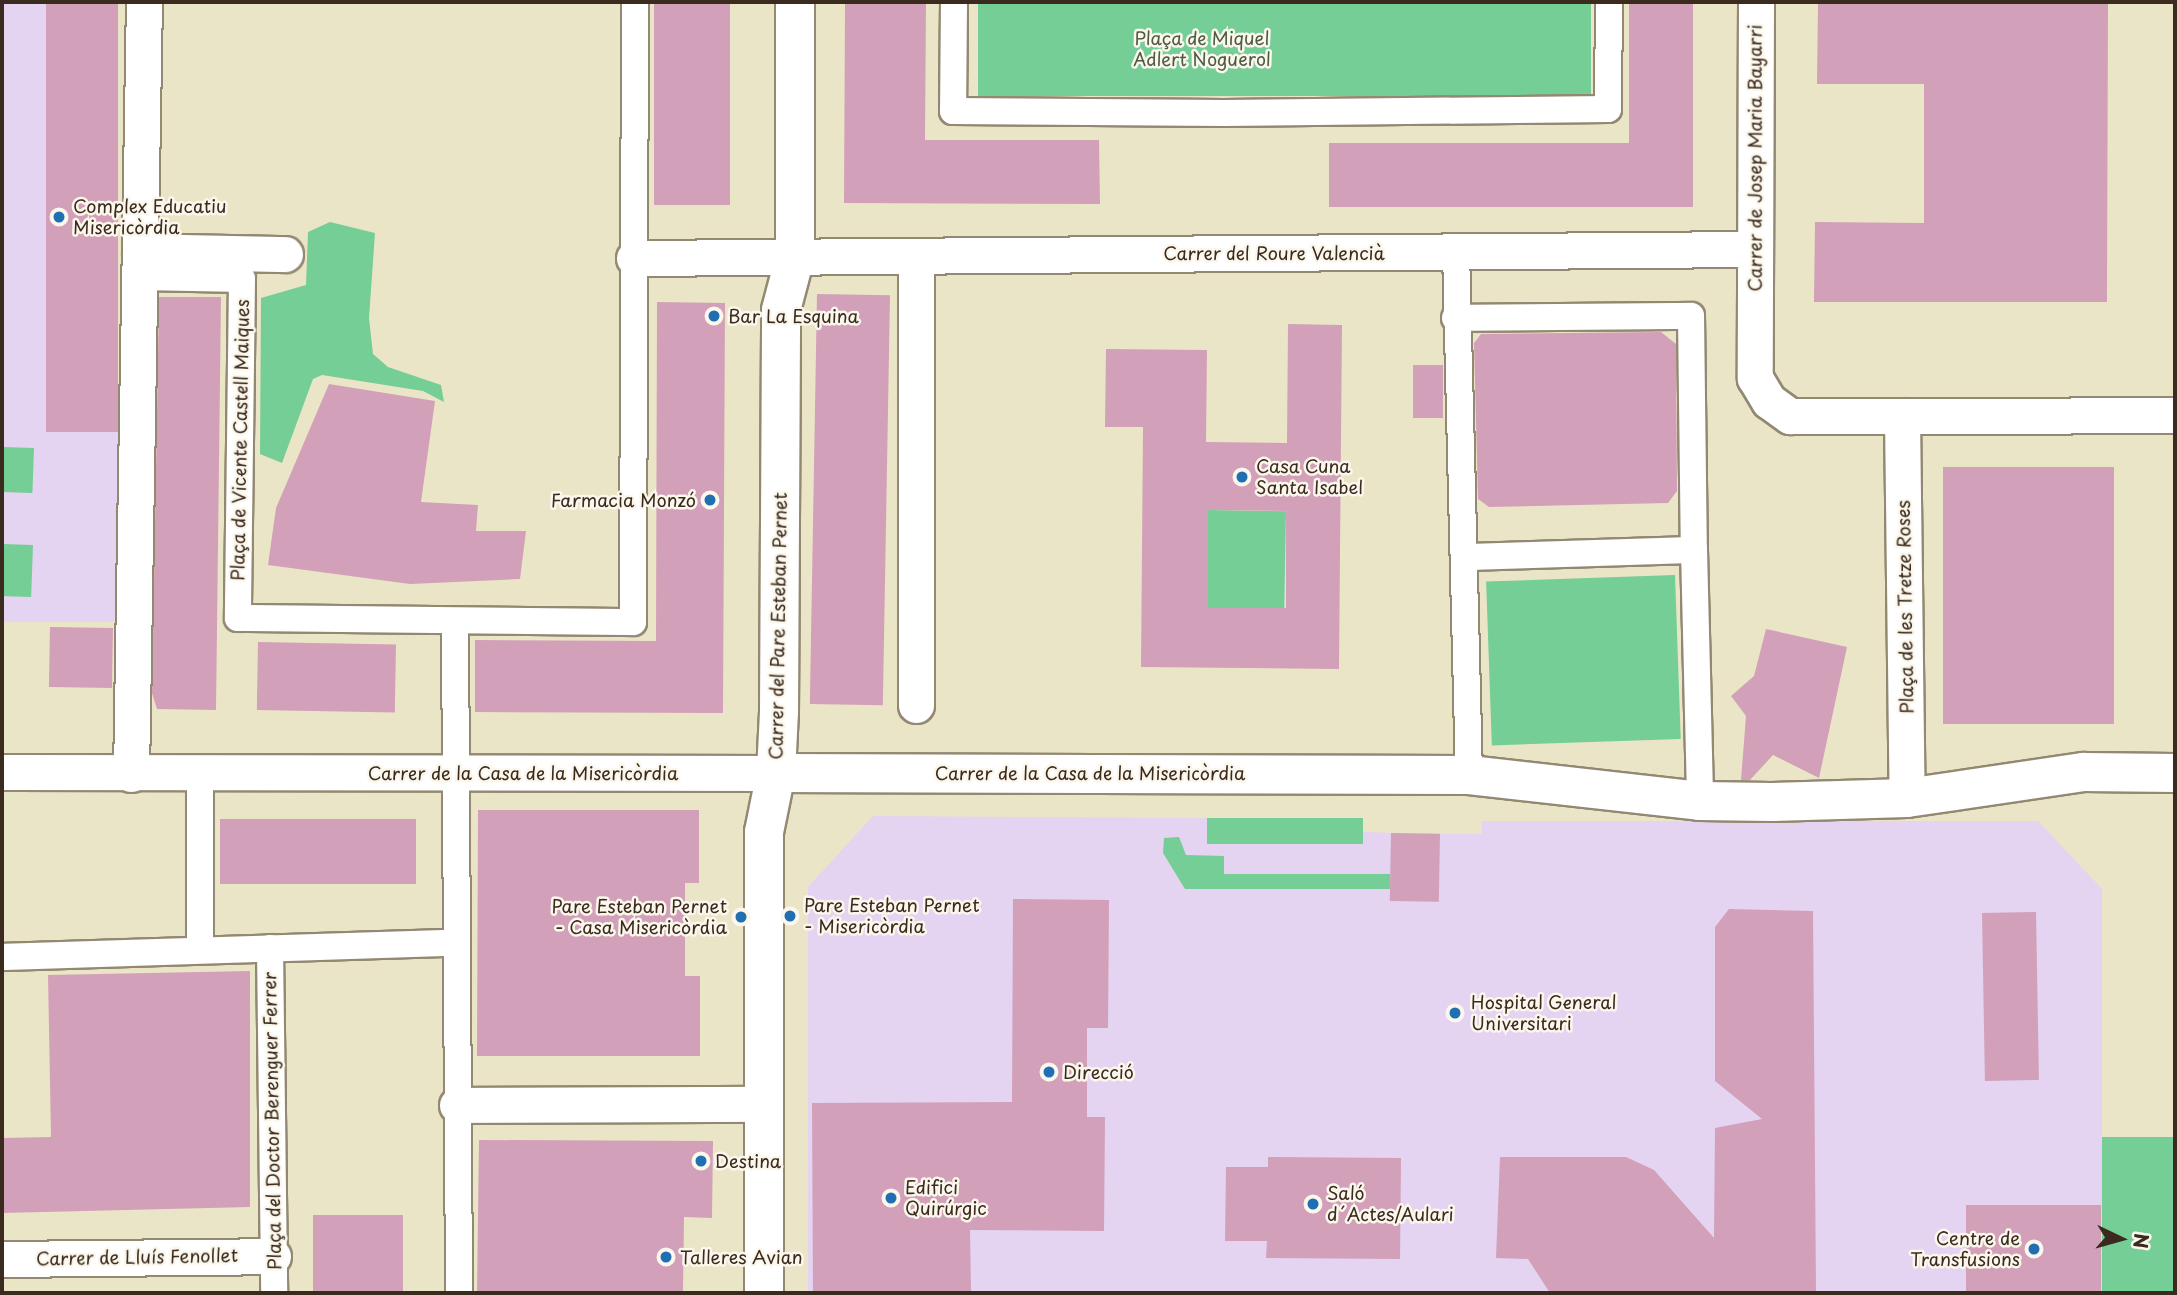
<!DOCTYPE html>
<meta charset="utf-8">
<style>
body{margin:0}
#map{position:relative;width:2177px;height:1295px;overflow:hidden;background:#ebe5c7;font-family:"Playpen Sans",sans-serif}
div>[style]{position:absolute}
.built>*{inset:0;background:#e4d3f1;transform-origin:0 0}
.green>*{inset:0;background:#74ce95;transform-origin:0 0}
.building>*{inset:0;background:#d2a0b8;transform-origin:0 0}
.roads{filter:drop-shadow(2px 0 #938872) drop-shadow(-2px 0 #938872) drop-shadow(0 2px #938872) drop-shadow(0 -2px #938872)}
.pedestrian>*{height:26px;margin:-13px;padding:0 13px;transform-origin:13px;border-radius:13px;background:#fff}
.minor>*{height:35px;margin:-17.5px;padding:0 17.5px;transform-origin:17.5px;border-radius:17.5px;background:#fff}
.tertiary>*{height:38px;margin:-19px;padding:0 19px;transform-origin:19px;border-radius:19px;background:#fff}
.dots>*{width:19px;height:19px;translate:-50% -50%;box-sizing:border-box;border:4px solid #fbf7ec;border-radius:50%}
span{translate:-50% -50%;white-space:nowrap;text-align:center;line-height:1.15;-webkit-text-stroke:5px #fbf7ec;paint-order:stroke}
.park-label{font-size:18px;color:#4c5b42}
.street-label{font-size:18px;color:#3b2a1e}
.poi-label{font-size:18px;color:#3b2a1e}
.left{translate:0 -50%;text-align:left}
.right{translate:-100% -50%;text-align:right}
.frame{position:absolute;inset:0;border:4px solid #3b2a1e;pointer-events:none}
.north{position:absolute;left:2086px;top:1204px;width:70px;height:70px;-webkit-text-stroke:5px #fbf7ec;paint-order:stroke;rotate:95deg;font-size:19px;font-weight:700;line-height:28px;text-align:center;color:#3b2a1e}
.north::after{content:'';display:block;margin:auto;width:24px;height:32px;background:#3b2a1e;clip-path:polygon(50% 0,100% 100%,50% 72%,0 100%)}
</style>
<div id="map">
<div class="built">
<div style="left:2px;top:2px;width:116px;height:620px"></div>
<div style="clip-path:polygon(873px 816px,1363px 819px,1363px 832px,1440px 834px,1482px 834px,1482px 821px,2038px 821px,2102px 889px,2102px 1293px,808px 1293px,808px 887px)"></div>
</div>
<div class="green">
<div style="left:978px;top:2px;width:613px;height:94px"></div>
<div style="clip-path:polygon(330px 222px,375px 233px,369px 318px,373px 354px,388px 367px,441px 385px,444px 402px,423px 391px,322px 375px,313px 379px,282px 463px,260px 454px,261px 298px,306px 285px,308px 232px)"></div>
<div style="left:2px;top:447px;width:32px;height:45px;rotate:2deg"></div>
<div style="left:1208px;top:510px;width:78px;height:98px;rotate:1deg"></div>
<div style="left:2px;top:544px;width:31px;height:52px;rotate:2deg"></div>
<div style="left:1675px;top:575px;width:164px;height:189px;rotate:88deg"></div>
<div style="left:1207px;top:818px;width:156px;height:26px"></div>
<div style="clip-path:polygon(1179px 837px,1186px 855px,1224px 856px,1224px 874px,1390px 874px,1390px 889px,1185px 889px,1163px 853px,1164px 838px)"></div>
<div style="left:2175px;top:1137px;width:156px;height:73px;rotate:90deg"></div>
</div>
<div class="building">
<div style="left:46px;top:2px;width:72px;height:430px"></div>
<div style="left:654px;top:2px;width:76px;height:203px"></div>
<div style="clip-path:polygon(845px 2px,926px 2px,925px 140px,1099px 140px,1100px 204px,844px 203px)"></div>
<div style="clip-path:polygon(1629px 2px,1693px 2px,1693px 207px,1329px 207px,1329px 143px,1629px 143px)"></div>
<div style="clip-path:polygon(1818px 2px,2108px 2px,2107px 302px,1814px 302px,1815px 222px,1924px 223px,1924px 84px,1817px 84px)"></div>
<div style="left:817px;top:294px;width:73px;height:410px;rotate:1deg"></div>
<div style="clip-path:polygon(159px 297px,221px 297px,216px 710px,157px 709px,152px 693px)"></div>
<div style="clip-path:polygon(657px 302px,725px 303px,723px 713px,475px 712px,475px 640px,656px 641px)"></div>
<div style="clip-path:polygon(evenodd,1288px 324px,1342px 325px,1339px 669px,1141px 667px,1143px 427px,1105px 427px,1106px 349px,1207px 350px,1206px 442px,1287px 443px,1288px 324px,1208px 510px,1286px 511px,1286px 608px,1208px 608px,1208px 510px)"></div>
<div style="clip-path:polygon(1661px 332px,1676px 344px,1677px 491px,1668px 503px,1489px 507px,1478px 499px,1474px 343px,1481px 334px)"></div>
<div style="left:1413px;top:365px;width:30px;height:53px"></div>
<div style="clip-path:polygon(329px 384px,435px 401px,421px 502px,478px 505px,476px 531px,526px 531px,520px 579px,410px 584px,268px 565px,276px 508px)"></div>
<div style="left:2114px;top:467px;width:257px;height:171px;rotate:90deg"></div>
<div style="left:50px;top:627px;width:63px;height:60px;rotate:1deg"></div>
<div style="clip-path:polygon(1766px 629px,1847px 647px,1819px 778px,1773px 755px,1750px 780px,1741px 780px,1746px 716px,1731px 696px,1754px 676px)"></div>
<div style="left:258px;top:642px;width:138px;height:68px;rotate:1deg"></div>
<div style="clip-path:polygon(478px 810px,699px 810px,699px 883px,685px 883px,685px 976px,700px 976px,700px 1056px,477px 1056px)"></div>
<div style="left:416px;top:819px;width:65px;height:196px;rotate:90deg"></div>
<div style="left:1391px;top:833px;width:49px;height:68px;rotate:1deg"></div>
<div style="clip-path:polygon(1013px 899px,1109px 900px,1108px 1028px,1087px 1028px,1087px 1117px,1105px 1117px,1104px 1231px,970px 1230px,971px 1293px,813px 1293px,812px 1103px,1012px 1102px)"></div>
<div style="clip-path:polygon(1729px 909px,1813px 911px,1816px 1293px,1550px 1293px,1528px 1259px,1496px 1258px,1500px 1157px,1626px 1157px,1654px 1170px,1714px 1238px,1715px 1128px,1762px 1119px,1715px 1081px,1715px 927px)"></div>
<div style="left:2036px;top:912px;width:168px;height:54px;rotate:89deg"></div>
<div style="clip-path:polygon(250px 971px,250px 1207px,2px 1213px,2px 1138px,51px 1137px,48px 975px)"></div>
<div style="clip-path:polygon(479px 1140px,713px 1141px,712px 1218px,684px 1217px,683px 1293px,477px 1293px)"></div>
<div style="clip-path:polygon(1268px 1157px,1401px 1158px,1400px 1259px,1266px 1258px,1267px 1241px,1225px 1241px,1226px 1167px,1268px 1167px)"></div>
<div style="left:1966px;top:1205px;width:135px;height:88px"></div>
<div style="left:313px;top:1215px;width:90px;height:78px"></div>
</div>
<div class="roads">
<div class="pedestrian">
<div style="left:954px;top:2px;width:109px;rotate:90.5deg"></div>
<div style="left:953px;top:111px;width:271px;rotate:0.4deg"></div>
<div style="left:1224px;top:113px;width:384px;rotate:-0.6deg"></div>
<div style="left:1608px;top:109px;width:107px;rotate:-89.5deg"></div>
<div style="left:1456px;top:251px;width:524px;rotate:88.58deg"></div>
<div style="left:141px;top:277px;width:101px;rotate:1.1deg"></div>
<div style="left:242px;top:279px;width:339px;rotate:90.7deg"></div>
<div style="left:238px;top:618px;width:395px;rotate:0.6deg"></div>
<div style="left:633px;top:622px;width:620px;rotate:-89.82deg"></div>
<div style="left:1455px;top:318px;width:236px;rotate:-0.5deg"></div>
<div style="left:1691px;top:316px;width:234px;rotate:89.3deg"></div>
<div style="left:1466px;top:557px;width:228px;rotate:-1.8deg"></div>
<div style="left:1694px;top:550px;width:251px;rotate:88.6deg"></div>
<div style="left:455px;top:623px;width:670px;rotate:89.66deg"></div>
<div style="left:270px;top:948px;width:345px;rotate:89.3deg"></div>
<div style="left:200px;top:950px;width:175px;rotate:-90deg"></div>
<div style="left:2px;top:957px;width:453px;rotate:-1.8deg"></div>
</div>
<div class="minor">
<div style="left:1756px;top:2px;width:376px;rotate:90.2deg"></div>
<div style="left:1755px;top:378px;width:27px;rotate:59deg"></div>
<div style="left:1769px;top:401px;width:26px;rotate:36deg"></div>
<div style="left:1790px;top:416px;width:385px;rotate:-0.1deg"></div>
<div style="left:140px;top:251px;width:145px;rotate:1.2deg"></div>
<div style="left:634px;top:258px;width:1120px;rotate:-0.46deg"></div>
<div style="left:1902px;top:416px;width:382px;rotate:89.3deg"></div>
<div style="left:916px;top:705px;width:449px;rotate:-90deg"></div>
<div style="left:2px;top:772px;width:774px;rotate:0.07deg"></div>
<div style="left:131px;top:774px;width:772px;rotate:-89.04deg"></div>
<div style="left:457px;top:1105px;width:307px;rotate:-0.2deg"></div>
<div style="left:2px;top:1259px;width:271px;rotate:-0.6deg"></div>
</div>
<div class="tertiary">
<div style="left:776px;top:773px;width:693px;rotate:0.17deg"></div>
<div style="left:1469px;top:775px;width:232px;rotate:6.4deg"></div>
<div style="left:1700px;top:801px;width:72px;rotate:0.8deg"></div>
<div style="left:1772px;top:802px;width:135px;rotate:-1.7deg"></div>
<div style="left:1907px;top:798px;width:179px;rotate:-8.4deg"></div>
<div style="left:2084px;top:772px;width:91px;rotate:0.6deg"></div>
<div style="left:764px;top:1293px;width:461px;rotate:-90deg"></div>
<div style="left:764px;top:832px;width:60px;rotate:-78.5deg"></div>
<div style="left:776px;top:773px;width:61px;rotate:-87.2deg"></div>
<div style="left:779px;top:712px;width:402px;rotate:-89.7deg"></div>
<div style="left:781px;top:310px;width:55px;rotate:-75.2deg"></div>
<div style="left:795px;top:257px;width:255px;rotate:-90deg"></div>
</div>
</div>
<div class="dots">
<div style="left:59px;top:217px;background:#1f6fb2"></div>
<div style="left:714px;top:316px;background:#1f6fb2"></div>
<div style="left:1242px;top:477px;background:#1f6fb2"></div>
<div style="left:710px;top:500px;background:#1f6fb2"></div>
<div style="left:790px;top:916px;background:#1f6fb2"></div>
<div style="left:741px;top:917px;background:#1f6fb2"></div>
<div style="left:1455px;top:1013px;background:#1f6fb2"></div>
<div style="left:1049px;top:1072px;background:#1f6fb2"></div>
<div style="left:701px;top:1161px;background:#1f6fb2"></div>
<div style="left:891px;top:1198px;background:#1f6fb2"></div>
<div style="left:1313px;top:1204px;background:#1f6fb2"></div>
<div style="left:2034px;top:1249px;background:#1f6fb2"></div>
<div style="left:666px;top:1257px;background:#1f6fb2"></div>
</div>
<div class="park-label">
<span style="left:1202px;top:49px">Plaça de Miquel<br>Adlert Noguerol</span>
</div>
<div class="street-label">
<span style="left:1755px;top:158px;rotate:-90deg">Carrer de Josep Maria Bayarri</span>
<span style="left:1274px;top:253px">Carrer del Roure Valencià</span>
<span style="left:240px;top:440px;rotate:-89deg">Plaça de Vicente Castell Maiques</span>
<span style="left:1905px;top:607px;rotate:-91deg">Plaça de les Tretze Roses</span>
<span style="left:778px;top:626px;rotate:-89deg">Carrer del Pare Esteban Pernet</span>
<span style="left:523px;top:773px">Carrer de la Casa de la Misericòrdia</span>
<span style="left:1090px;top:773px">Carrer de la Casa de la Misericòrdia</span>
<span style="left:272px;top:1121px;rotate:-91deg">Plaça del Doctor Berenguer Ferrer</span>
<span style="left:137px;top:1257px;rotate:-1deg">Carrer de Lluís Fenollet</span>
</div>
<div class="poi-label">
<span class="left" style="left:73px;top:217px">Complex Educatiu<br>Misericòrdia</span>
<span class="left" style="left:728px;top:316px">Bar La Esquina</span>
<span class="left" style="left:1256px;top:477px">Casa Cuna<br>Santa Isabel</span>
<span class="right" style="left:696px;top:500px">Farmacia Monzó</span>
<span class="left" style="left:804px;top:916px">Pare Esteban Pernet<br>- Misericòrdia</span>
<span class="right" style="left:727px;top:917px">Pare Esteban Pernet<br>- Casa Misericòrdia</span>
<span class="left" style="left:1471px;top:1013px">Hospital General<br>Universitari</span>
<span class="left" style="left:1063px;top:1072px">Direcció</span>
<span class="left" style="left:715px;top:1161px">Destina</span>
<span class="left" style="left:905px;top:1198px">Edifici<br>Quirúrgic</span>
<span class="left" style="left:1327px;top:1204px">Saló<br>d´Actes/Aulari</span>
<span class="right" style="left:2020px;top:1249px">Centre de<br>Transfusions</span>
<span class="left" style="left:680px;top:1257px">Talleres Avian</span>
</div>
<div class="frame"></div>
<div class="north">N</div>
</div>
